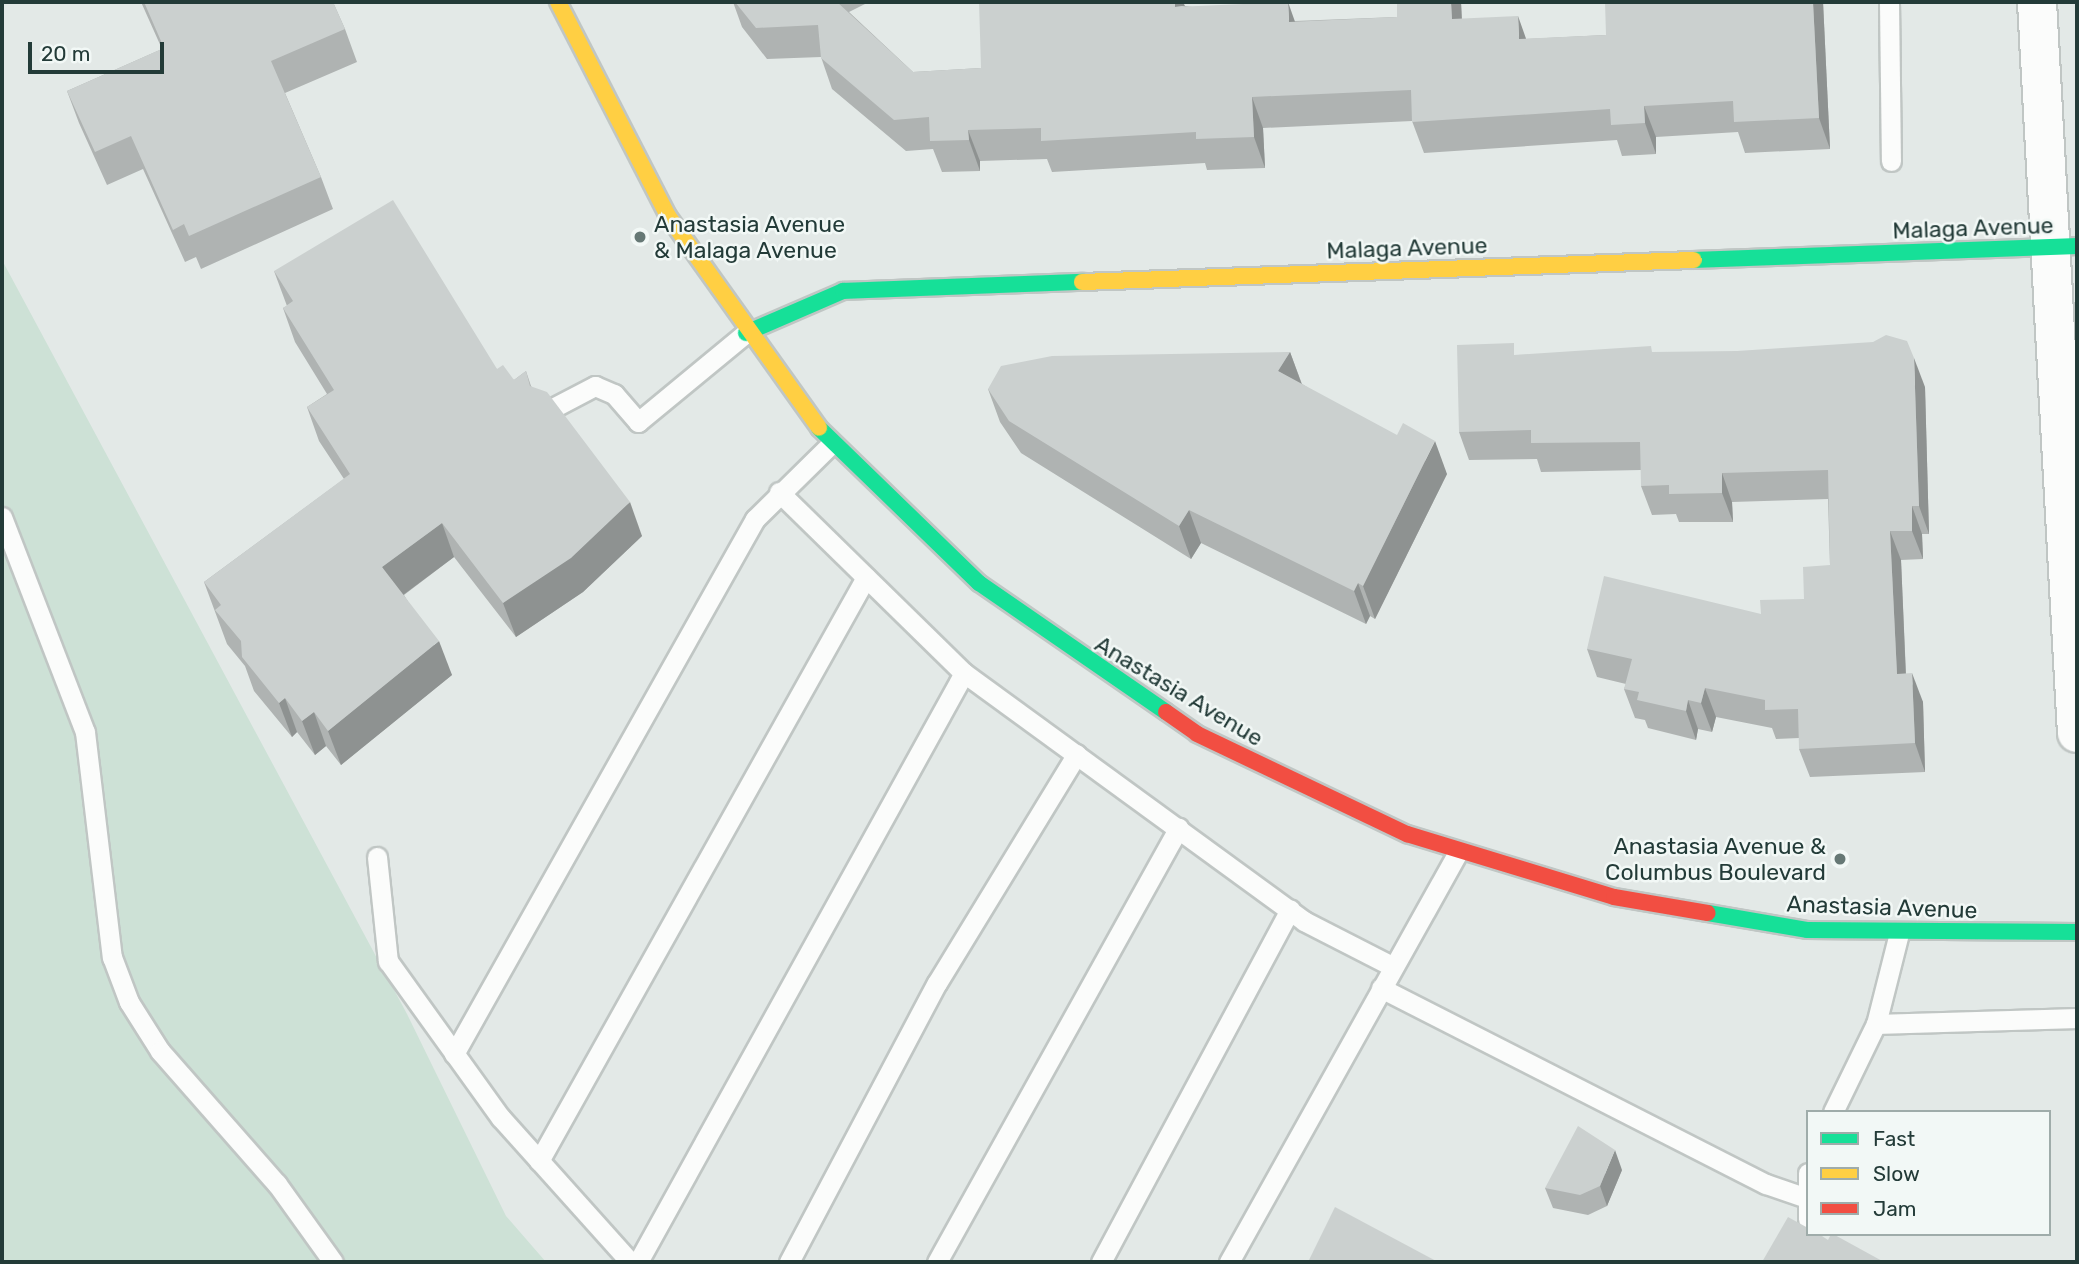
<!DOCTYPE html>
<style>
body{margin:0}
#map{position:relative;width:2079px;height:1264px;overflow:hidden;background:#e3e9e7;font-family:Rubik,sans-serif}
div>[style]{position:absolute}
.green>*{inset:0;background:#cde1d6}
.roads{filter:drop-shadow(2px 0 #c0c6c4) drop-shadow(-2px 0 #c0c6c4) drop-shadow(0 2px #c0c6c4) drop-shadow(0 -2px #c0c6c4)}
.lane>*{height:19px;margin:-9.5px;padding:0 9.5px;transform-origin:9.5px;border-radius:9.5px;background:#fbfcfb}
.street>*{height:38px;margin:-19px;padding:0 19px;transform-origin:19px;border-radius:19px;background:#fbfcfb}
.fast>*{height:16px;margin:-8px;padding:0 8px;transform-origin:8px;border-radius:8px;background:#16e098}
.slow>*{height:16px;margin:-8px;padding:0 8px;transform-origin:8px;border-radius:8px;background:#ffcf43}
.jam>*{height:16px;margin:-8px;padding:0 8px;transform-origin:8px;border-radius:8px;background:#f24e42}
.wall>*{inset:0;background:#afb3b2}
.shaded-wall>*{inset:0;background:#8e9291}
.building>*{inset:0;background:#cbd0cf}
.dots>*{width:19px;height:19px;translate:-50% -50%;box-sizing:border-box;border:4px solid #f2f8f6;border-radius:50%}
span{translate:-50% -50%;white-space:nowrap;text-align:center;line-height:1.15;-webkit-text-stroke:5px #f2f8f6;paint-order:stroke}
.poi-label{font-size:23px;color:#233b38}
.left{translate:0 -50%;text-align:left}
.right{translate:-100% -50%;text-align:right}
.street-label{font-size:23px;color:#233b38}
.frame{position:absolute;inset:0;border:4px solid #233b38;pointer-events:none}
.legend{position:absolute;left:1806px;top:1110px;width:245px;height:126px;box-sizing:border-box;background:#f2f8f6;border:2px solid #9facaa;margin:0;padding:9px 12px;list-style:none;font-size:21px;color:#233b38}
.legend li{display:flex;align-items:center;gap:14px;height:35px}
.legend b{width:35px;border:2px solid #9facaa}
.scale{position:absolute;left:28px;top:42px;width:136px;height:32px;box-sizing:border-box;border:4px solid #233b38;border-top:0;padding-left:9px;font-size:21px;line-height:24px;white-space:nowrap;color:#233b38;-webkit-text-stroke:5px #f2f8f6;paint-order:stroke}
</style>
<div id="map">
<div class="green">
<div style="clip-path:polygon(2px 260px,407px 1014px,506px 1216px,546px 1262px,2px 1262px)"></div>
</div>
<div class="roads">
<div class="lane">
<div style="left:1889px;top:2px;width:159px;rotate:89.3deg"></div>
<div style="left:549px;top:410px;width:52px;rotate:-27.6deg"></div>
<div style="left:595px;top:386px;width:21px;rotate:23deg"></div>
<div style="left:614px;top:394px;width:37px;rotate:49deg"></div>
<div style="left:638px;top:422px;width:140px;rotate:-39.5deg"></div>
<div style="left:779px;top:492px;width:259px;rotate:44.4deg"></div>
<div style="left:964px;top:673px;width:421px;rotate:36.1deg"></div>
<div style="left:1304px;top:921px;width:99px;rotate:27.1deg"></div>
<div style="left:2px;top:517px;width:230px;rotate:68.9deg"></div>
<div style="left:85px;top:732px;width:227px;rotate:83.2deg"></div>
<div style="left:112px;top:957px;width:48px;rotate:69.3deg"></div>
<div style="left:129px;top:1002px;width:58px;rotate:57.7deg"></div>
<div style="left:160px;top:1051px;width:177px;rotate:48.7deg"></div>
<div style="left:277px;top:1184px;width:96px;rotate:54.3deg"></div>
<div style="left:377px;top:857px;width:105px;rotate:84deg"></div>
<div style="left:388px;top:961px;width:193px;rotate:54.3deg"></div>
<div style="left:501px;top:1118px;width:193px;rotate:48.1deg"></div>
<div style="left:1381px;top:988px;width:432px;rotate:27deg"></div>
<div style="left:1766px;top:1184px;width:40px;rotate:18.9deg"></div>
<div style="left:1876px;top:1024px;width:201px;rotate:-1.7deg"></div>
<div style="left:454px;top:1054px;width:614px;rotate:-60.64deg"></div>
<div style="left:755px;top:519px;width:108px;rotate:-44.6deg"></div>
<div style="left:1833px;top:1112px;width:98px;rotate:-64deg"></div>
<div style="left:1876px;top:1024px;width:94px;rotate:-75.8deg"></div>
<div style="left:539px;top:1161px;width:669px;rotate:-60.75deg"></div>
<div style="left:1808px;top:1173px;width:46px;rotate:90deg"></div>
<div style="left:638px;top:1262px;width:673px;rotate:-61.04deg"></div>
<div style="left:789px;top:1262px;width:316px;rotate:-62.1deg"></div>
<div style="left:937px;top:983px;width:268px;rotate:-58.6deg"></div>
<div style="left:937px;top:1262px;width:497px;rotate:-60.9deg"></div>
<div style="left:1101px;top:1262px;width:400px;rotate:-61.8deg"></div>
<div style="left:1229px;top:1262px;width:470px;rotate:-60.8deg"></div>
</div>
<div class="street">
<div style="left:2037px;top:2px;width:732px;rotate:86.87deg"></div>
</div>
<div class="fast">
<div style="left:1694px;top:260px;width:383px;rotate:-2.1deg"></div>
<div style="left:746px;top:333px;width:106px;rotate:-23.4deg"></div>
<div style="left:843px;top:291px;width:239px;rotate:-2.2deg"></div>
<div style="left:819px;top:428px;width:223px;rotate:44.1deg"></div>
<div style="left:979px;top:583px;width:227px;rotate:34.6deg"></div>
<div style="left:1708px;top:913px;width:100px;rotate:9.7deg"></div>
<div style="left:1807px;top:930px;width:270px;rotate:0.4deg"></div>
</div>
<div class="slow">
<div style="left:558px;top:2px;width:241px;rotate:62.8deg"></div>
<div style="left:668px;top:216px;width:260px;rotate:54.5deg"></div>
<div style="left:1082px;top:282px;width:612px;rotate:-2.06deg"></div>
</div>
<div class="jam">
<div style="left:1166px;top:712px;width:38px;rotate:35deg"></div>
<div style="left:1197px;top:734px;width:233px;rotate:25.5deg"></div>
<div style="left:1407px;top:834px;width:216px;rotate:16.9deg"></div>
<div style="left:1614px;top:897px;width:95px;rotate:9.7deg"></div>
</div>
</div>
<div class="wall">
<div style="clip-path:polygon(141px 2px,333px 2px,345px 29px,357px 62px,285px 93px,321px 177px,333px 209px,201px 269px,196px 257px,185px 262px,143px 169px,107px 185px,79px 123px,67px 91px,162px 49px)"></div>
<div style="clip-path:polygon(733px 2px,869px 2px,849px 12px,913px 72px,981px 68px,1185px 6px,1295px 21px,1397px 17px,1397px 2px,1461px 2px,1462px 19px,1526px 39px,1606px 35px,1823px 2px,1830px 149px,1745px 153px,1738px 132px,1656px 137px,1656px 154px,1622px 156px,1617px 140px,1424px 153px,1412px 121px,1263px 128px,1265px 168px,1207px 170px,1205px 163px,1052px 172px,1047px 159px,980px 161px,980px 171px,942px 172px,933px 149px,906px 151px,832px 89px,821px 57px,767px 59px,742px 27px)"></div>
<div style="clip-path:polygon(274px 271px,497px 369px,514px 380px,526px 371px,531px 386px,642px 536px,583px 592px,516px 637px,454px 557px,404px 595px,452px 675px,341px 765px,326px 746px,315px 755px,297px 732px,292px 737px,254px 691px,245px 666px,227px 644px,204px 582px,344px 479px,319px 441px,307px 407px,327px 394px,295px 342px,283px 308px,287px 306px)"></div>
<div style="clip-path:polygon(1290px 352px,1302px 384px,1447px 474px,1375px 619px,1370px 616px,1366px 624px,1201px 543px,1191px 559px,1021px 453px,1000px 422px,988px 389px)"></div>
<div style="clip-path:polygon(1653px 352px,1925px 387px,1929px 534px,1922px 534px,1923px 559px,1901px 560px,1906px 674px,1923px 702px,1925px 772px,1810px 777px,1799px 749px,1799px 738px,1776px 739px,1772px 728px,1716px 717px,1712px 732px,1698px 729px,1696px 740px,1648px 728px,1645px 720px,1635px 718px,1624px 689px,1626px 684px,1597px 677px,1587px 649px,1761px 614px,1804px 599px,1830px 565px,1828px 499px,1732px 502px,1733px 522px,1679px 522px,1676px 514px,1652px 515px,1641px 486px,1641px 470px,1541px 472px,1537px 459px,1469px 460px,1459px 432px,1518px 355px)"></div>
<div style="clip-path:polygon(1622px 1170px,1607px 1206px,1588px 1215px,1553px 1208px,1545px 1188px)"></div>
</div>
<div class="shaded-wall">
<div style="clip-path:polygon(1175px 2px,1183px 2px,1185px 6px,1175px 7px)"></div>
<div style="clip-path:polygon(1288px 2px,1299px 33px,1289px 22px)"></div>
<div style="clip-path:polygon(1451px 2px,1461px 2px,1463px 50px,1452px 19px)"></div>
<div style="clip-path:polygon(1813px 2px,1823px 2px,1830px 149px,1819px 118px)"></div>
<div style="clip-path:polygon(1518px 16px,1529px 47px,1519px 39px)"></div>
<div style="clip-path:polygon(1252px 97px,1263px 128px,1265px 168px,1254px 137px)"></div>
<div style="clip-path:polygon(1644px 106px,1656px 137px,1656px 154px,1645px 123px)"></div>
<div style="clip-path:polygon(968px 130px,980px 161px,980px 171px,969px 140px)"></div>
<div style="clip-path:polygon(1290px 352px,1302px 385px,1278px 371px)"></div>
<div style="clip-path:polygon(1914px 358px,1925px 387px,1929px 534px,1919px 506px)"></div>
<div style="clip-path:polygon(1435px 441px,1447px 474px,1375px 619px,1363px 586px)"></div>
<div style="clip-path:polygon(1722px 473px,1732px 502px,1733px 522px,1722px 493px)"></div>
<div style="clip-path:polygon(630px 502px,642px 536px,583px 592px,516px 637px,503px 603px)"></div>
<div style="clip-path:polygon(1912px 506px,1922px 534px,1923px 559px,1912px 531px)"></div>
<div style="clip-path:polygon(1189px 510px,1201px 543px,1191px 559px,1179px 526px)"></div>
<div style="clip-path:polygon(442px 523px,454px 557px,395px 601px,382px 567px)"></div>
<div style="clip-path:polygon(1890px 531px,1901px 560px,1907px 703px,1897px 674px)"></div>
<div style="clip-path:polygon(1358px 583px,1370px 616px,1366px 624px,1354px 591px)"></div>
<div style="clip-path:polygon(439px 641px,452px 675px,341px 765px,328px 731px)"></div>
<div style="clip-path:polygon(1912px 673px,1923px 702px,1925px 772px,1915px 743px)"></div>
<div style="clip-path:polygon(1705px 688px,1716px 717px,1712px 732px,1701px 703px)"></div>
<div style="clip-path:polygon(285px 698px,297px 732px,292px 737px,279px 703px)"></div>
<div style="clip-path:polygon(1688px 700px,1698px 729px,1696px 740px,1686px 711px)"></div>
<div style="clip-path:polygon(314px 712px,326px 746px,315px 755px,302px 721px)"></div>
<div style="clip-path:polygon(1615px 1150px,1622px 1170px,1607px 1206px,1600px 1186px)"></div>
</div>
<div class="building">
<div style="clip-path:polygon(144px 2px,333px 2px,345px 29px,271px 61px,321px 177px,189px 236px,184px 224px,173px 230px,131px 136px,95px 152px,67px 91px,164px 48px)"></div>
<div style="clip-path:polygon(735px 2px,837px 2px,913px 72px,981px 68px,979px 2px,1175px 2px,1175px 7px,1288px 2px,1289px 22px,1397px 17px,1397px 2px,1451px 2px,1452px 19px,1518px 16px,1519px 39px,1606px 35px,1605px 2px,1813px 2px,1819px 118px,1734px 122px,1733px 101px,1644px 106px,1645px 123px,1611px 125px,1610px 109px,1412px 122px,1411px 90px,1252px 97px,1254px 137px,1196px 139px,1196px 132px,1041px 141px,1041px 128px,968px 130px,969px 140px,930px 141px,929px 117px,894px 120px,821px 58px,818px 25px,756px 28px)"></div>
<div style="clip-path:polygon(393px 200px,497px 369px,503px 365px,514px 380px,526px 371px,530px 386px,547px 392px,630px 502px,571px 558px,503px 603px,442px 523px,382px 567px,439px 641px,328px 731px,314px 712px,302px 721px,285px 698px,279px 703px,242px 657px,241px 641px,215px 610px,221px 605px,204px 582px,350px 474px,307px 407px,334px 390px,283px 308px,293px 301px,274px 271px)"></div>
<div style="clip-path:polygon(1886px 335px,1907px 341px,1914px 358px,1919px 506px,1912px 506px,1912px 531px,1890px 531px,1897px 674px,1912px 673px,1915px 743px,1799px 749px,1798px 709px,1765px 710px,1765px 700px,1705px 688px,1701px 703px,1688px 700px,1686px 711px,1637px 700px,1639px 692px,1624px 689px,1632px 659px,1587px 649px,1604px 576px,1761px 614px,1760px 600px,1804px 599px,1803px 567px,1830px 565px,1828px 470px,1722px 473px,1722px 493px,1669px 494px,1669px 485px,1641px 486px,1640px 442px,1531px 443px,1531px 430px,1459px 432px,1457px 345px,1514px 343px,1514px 355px,1651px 346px,1652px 352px,1737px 351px,1873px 342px)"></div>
<div style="clip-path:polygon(1290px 352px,1278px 371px,1397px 435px,1403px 423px,1435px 441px,1363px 586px,1358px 583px,1354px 591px,1189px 510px,1179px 526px,1009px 421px,988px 389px,1001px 366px,1052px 356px)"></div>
<div style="clip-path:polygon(1578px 1126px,1615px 1150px,1600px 1186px,1580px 1195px,1545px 1188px)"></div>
<div style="clip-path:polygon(1335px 1207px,1438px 1262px,1308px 1262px)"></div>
<div style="clip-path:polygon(1788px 1217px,1808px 1228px,1808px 1234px,1819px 1234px,1828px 1240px,1831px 1234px,1833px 1234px,1884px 1262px,1762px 1262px)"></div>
</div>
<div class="dots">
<div style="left:640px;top:237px;background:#667875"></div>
<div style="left:1840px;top:859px;background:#667875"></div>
</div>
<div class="poi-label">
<span class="left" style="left:654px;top:237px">Anastasia Avenue<br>&amp; Malaga Avenue</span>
<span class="right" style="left:1826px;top:859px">Anastasia Avenue &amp;<br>Columbus Boulevard</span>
</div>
<div class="street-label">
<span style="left:1973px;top:228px;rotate:-2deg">Malaga Avenue</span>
<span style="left:1407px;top:248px;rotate:-2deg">Malaga Avenue</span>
<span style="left:1179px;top:691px;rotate:31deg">Anastasia Avenue</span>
<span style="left:1882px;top:907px;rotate:2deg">Anastasia Avenue</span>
</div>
<div class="frame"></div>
<ul class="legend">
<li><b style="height:9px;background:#16e098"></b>Fast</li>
<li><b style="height:9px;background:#ffcf43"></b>Slow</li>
<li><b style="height:9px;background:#f24e42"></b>Jam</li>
</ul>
<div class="scale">20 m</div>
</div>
